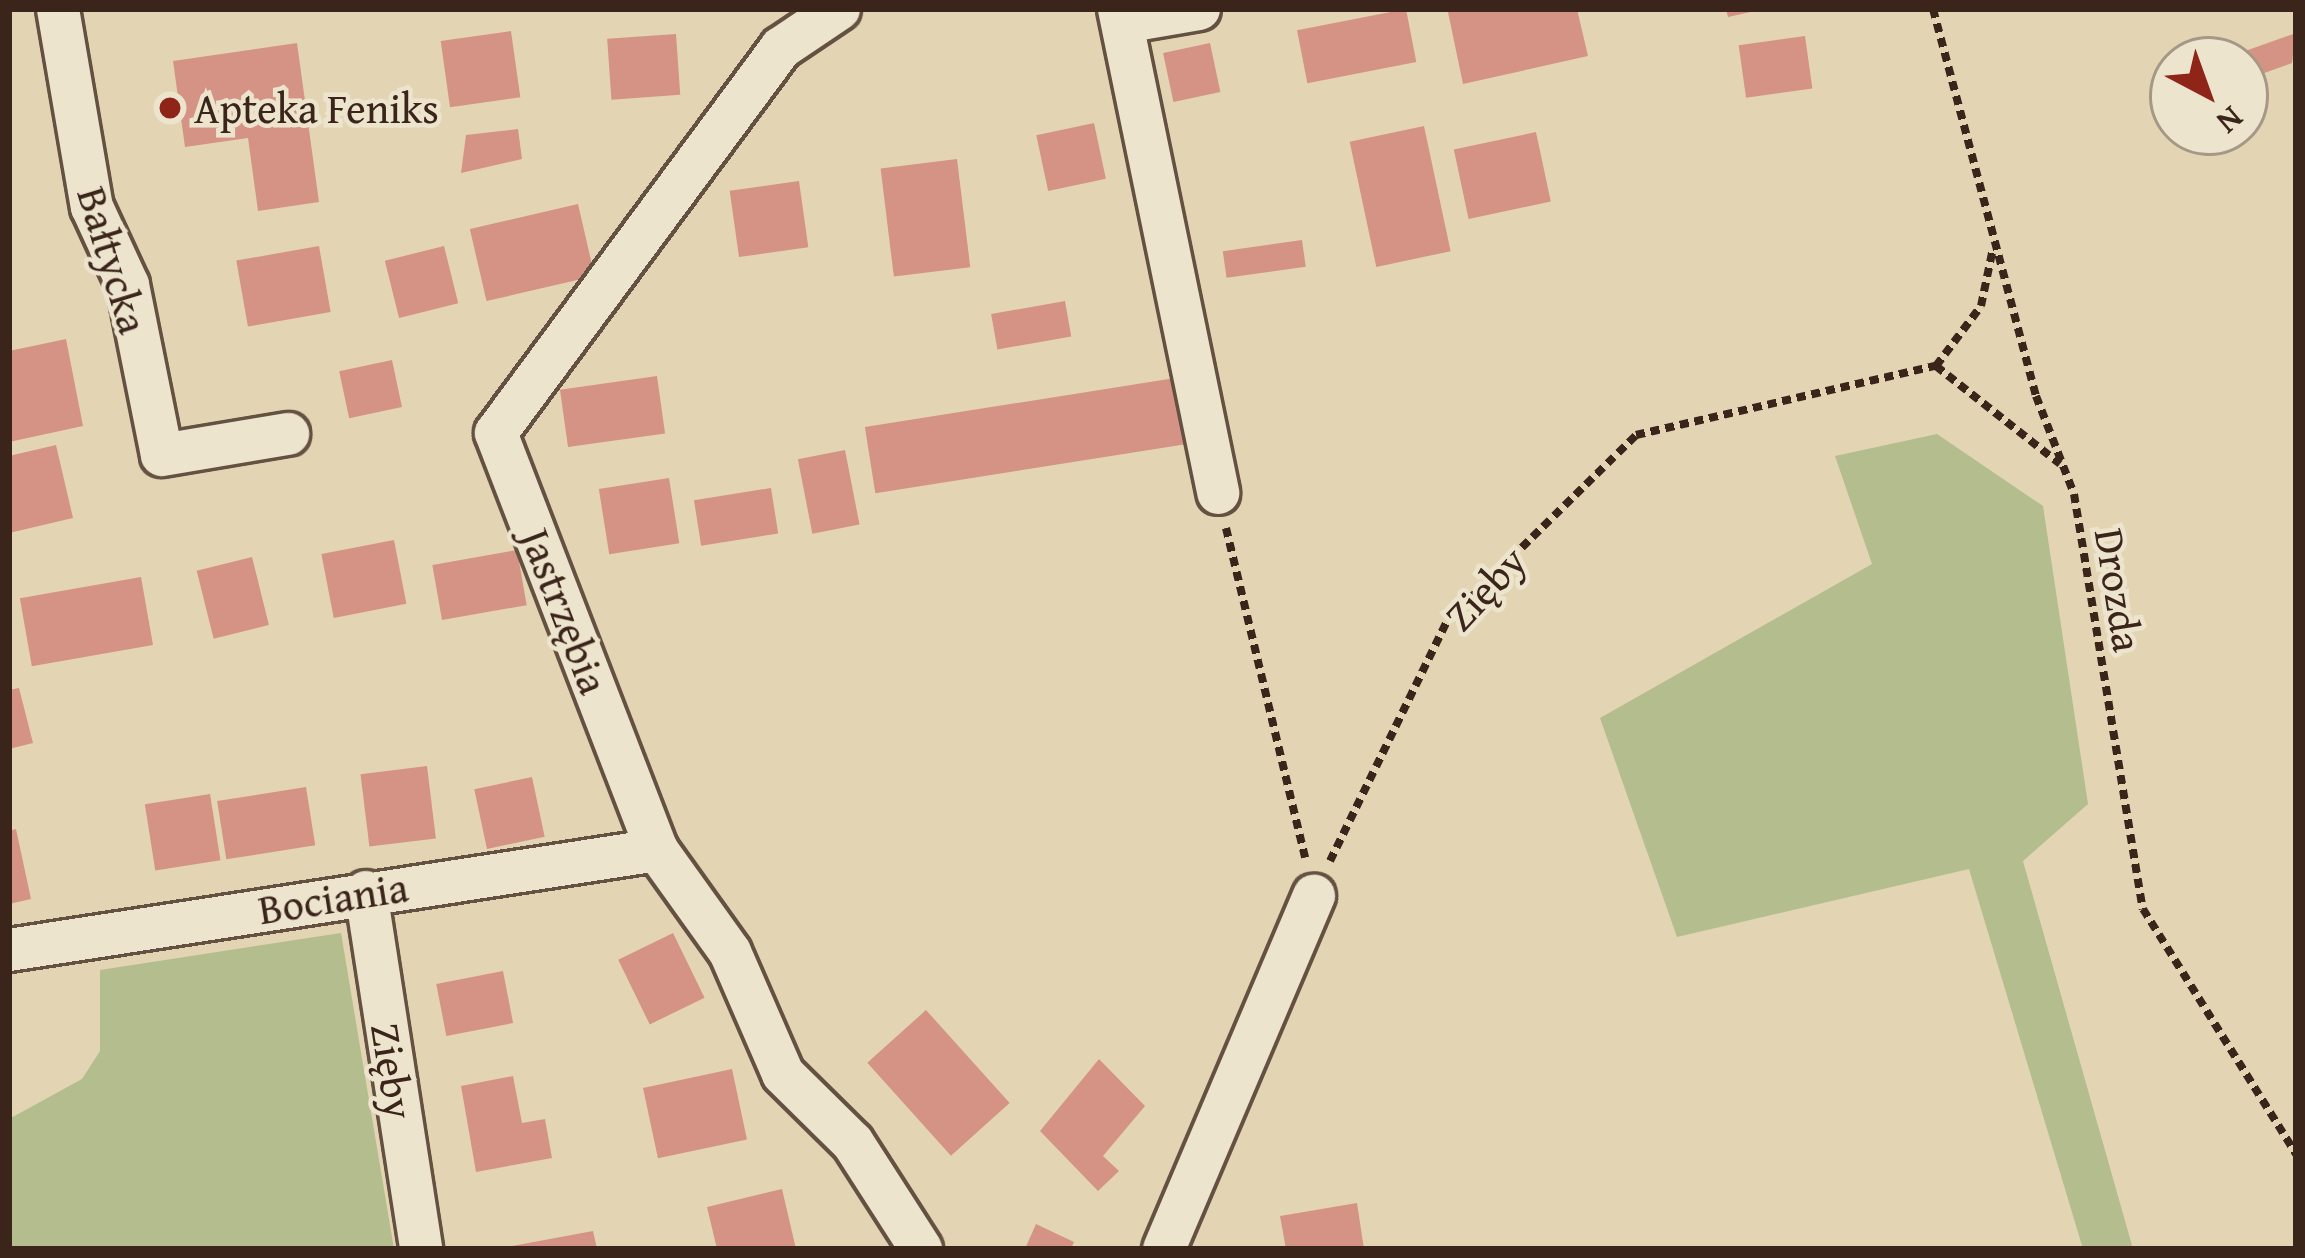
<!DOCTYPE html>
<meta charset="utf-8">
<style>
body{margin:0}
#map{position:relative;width:2305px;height:1258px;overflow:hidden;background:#e3d5b3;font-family:"Gentium Book Plus",serif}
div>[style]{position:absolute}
.green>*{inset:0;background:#b3bd8d}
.building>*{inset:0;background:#d59385;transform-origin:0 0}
.path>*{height:8px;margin-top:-4px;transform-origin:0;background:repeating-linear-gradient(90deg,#3b251b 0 9px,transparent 0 15px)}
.roads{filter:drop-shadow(3px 0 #655141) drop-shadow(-3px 0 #655141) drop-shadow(0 3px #655141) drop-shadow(0 -3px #655141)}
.minor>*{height:42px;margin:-21px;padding:0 21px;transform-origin:21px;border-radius:21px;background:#ede4ce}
.dots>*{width:33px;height:33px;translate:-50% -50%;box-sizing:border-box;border:6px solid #ede4ce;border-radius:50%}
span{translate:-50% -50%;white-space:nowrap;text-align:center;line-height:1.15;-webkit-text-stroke:9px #ede4ce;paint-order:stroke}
.poi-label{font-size:42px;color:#3b251b}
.left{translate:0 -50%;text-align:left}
.street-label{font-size:42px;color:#3b251b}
.frame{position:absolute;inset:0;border:12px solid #3b251b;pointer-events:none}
.north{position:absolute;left:2149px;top:36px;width:120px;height:120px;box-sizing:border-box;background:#ede4ce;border:3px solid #a69886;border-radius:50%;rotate:139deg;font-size:33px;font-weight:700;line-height:48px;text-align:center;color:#3b251b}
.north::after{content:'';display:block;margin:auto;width:42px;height:54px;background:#8f2418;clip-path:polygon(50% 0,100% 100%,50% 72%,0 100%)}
</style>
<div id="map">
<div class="green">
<div style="clip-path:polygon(1937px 434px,2043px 506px,2088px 804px,2023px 861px,2133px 1249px,2083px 1249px,1969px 869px,1677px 937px,1600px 718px,1872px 564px,1835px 456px)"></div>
<div style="clip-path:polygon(341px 933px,394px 1249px,9px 1249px,9px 1119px,82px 1079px,100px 1051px,100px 970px)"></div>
</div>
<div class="building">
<div style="left:1406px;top:9px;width:54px;height:111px;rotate:79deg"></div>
<div style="clip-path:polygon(1577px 9px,1588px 56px,1463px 84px,1448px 12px)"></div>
<div style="clip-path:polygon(1726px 9px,1755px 9px,1755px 11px,1728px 17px)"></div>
<div style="left:511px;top:31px;width:67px;height:71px;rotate:82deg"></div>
<div style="clip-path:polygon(2296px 33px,2292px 63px,2245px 80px,2234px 55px)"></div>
<div style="left:676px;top:34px;width:61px;height:69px;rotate:86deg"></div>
<div style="left:1805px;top:36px;width:53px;height:67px;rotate:82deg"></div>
<div style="clip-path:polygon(297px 43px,319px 202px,258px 211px,248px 138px,185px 147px,173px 61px)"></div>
<div style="left:1210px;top:43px;width:50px;height:48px;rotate:78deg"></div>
<div style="left:1094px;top:123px;width:57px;height:59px;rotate:78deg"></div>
<div style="left:1424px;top:126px;width:128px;height:76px;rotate:78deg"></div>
<div style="clip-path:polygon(518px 129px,522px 159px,461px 173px,466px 135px)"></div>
<div style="left:1536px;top:132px;width:71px;height:84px;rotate:78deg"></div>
<div style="left:957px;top:159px;width:109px;height:77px;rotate:83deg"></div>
<div style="left:799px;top:181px;width:67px;height:70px;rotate:82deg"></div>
<div style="left:578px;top:204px;width:74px;height:111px;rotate:77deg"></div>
<div style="left:1302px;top:240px;width:27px;height:80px;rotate:82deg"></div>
<div style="left:319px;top:246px;width:67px;height:84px;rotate:80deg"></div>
<div style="left:444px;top:246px;width:59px;height:61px;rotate:76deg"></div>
<div style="left:1065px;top:301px;width:36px;height:75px;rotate:80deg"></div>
<div style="clip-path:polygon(66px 339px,83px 426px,9px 442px,9px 351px)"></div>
<div style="left:392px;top:360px;width:48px;height:54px;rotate:78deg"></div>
<div style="left:657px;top:376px;width:58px;height:98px;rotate:82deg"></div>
<div style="left:1175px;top:378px;width:67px;height:314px;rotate:81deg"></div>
<div style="clip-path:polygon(56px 445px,73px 518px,9px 533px,9px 456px)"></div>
<div style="left:845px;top:450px;width:76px;height:48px;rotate:79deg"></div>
<div style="left:669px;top:478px;width:66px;height:71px;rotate:81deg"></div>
<div style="left:771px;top:488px;width:46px;height:78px;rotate:81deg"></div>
<div style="left:394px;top:540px;width:65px;height:74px;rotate:79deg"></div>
<div style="left:517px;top:550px;width:56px;height:86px;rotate:80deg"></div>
<div style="left:252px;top:557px;width:70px;height:57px;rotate:76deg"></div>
<div style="left:141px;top:577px;width:69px;height:123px;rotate:80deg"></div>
<div style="clip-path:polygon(19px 688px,33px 743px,9px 749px,9px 690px)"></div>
<div style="left:427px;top:766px;width:73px;height:67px;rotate:83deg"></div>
<div style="left:532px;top:777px;width:61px;height:59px;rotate:78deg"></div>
<div style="left:306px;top:787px;width:59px;height:90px;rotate:81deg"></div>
<div style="left:210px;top:794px;width:67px;height:66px;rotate:81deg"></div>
<div style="clip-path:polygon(16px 829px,31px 899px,9px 904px,9px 831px)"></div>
<div style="left:673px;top:933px;width:72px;height:61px;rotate:64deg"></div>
<div style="left:503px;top:971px;width:53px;height:68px;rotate:79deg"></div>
<div style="left:926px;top:1010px;width:125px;height:79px;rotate:48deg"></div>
<div style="clip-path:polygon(1099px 1059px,1145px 1106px,1103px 1156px,1119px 1171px,1098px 1191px,1040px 1131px)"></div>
<div style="left:732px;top:1069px;width:72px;height:91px;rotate:78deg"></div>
<div style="clip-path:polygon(513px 1076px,522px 1123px,545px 1119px,552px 1158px,476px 1172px,461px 1086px)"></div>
<div style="clip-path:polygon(782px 1189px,796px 1249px,717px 1249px,707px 1207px)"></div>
<div style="clip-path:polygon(1357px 1203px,1364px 1249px,1286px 1249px,1280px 1216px)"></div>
<div style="clip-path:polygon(1036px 1224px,1074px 1242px,1071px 1249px,1025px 1249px)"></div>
<div style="clip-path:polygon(593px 1231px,597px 1249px,507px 1249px,507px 1247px)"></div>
</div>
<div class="path">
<div style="left:1933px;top:9px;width:400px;rotate:75.1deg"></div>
<div style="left:2036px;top:396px;width:105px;rotate:68.8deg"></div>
<div style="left:2074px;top:494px;width:421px;rotate:80.6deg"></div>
<div style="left:2143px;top:909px;width:289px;rotate:58deg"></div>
<div style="left:1936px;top:366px;width:158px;rotate:38.3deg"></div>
<div style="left:1226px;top:528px;width:339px;rotate:76.5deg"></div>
<div style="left:1330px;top:861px;width:267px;rotate:-64deg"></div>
<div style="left:1447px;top:621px;width:265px;rotate:-44.5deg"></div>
<div style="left:1636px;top:435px;width:308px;rotate:-13deg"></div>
<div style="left:1936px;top:366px;width:75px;rotate:-53.1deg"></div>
<div style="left:1981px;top:306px;width:59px;rotate:-78.3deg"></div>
</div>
<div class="roads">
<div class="minor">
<div style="left:58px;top:9px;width:201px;rotate:80.3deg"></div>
<div style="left:92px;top:207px;width:86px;rotate:65.2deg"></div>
<div style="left:128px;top:285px;width:173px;rotate:78.7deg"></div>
<div style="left:162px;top:455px;width:128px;rotate:-9.5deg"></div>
<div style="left:839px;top:9px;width:70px;rotate:146.1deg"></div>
<div style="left:781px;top:48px;width:479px;rotate:126.5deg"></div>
<div style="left:496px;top:433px;width:447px;rotate:68.9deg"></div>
<div style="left:657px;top:850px;width:125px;rotate:54.4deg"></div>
<div style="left:730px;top:952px;width:133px;rotate:66.5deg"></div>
<div style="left:783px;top:1074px;width:98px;rotate:44.6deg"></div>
<div style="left:853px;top:1143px;width:126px;rotate:57.3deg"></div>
<div style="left:1119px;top:9px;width:494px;rotate:78.4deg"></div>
<div style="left:1129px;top:21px;width:71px;rotate:-9.7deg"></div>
<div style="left:366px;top:892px;width:361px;rotate:81.2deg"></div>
<div style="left:9px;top:950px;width:656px;rotate:-8.77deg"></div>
<div style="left:1164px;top:1249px;width:384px;rotate:-67deg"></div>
</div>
</div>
<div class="dots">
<div style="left:170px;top:108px;background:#8f2418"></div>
</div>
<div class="poi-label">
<span class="left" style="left:194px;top:108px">Apteka Feniks</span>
</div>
<div class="street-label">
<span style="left:113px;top:260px;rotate:73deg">Bałtycka</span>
<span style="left:1485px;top:588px;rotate:-47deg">Zięby</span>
<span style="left:2119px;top:590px;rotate:81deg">Drozda</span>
<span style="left:565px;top:611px;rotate:69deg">Jastrzębia</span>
<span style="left:333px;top:898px;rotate:-9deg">Bociania</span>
<span style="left:393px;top:1071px;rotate:81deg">Zięby</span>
</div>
<div class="frame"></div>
<div class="north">N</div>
</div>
